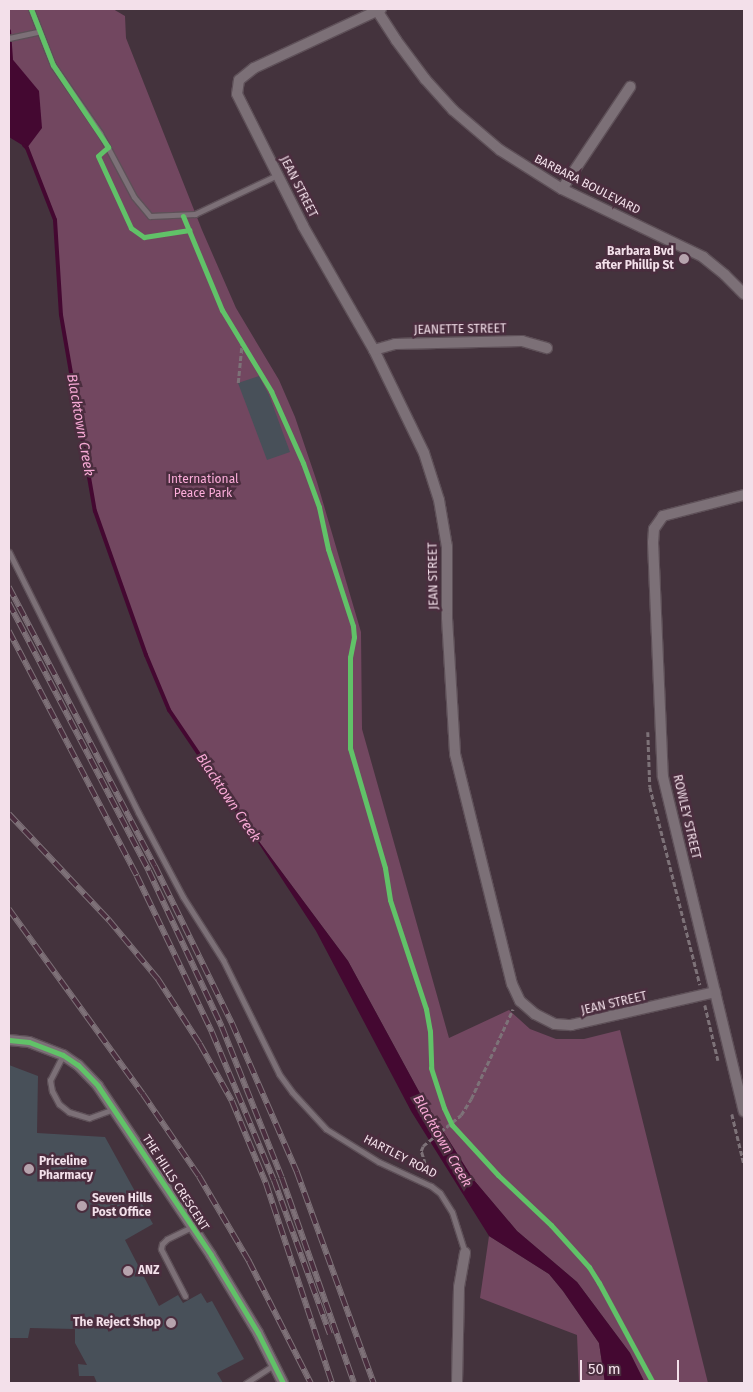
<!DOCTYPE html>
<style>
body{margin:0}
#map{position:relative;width:753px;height:1392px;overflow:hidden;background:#44333d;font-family:"Fira Sans",sans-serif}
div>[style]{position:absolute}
.green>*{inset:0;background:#724760}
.water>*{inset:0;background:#440831}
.stream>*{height:4px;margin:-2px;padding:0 2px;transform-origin:2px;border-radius:2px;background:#440831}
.building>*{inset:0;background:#485059}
.path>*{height:2.5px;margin-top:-1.25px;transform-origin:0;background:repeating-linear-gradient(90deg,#7d7278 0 5px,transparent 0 7.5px)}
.roads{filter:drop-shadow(1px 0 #5e5058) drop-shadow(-1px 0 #5e5058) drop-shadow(0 1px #5e5058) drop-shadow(0 -1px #5e5058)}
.lane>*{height:5px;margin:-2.5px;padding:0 2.5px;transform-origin:2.5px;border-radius:2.5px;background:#7c7077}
.street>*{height:10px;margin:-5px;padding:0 5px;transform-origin:5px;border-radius:5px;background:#7c7077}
.rail>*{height:5.5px;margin-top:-2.75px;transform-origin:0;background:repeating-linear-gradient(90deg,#4a2d3e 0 11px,#7e7178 0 22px);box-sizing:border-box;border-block:1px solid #7e7178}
.cycleway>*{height:5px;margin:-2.5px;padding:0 2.5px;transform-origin:2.5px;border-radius:2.5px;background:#61c268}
.dots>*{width:14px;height:14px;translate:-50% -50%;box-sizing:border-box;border:2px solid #4a2d3e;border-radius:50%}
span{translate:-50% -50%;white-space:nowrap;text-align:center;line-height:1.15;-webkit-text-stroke:5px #4a2d3e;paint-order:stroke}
.street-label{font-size:12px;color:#f3e0ea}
.poi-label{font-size:12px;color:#f3e0ea;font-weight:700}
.right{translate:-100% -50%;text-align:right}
.left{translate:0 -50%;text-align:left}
.park-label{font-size:12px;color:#fcadda}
.water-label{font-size:14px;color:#f7a9d5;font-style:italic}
.frame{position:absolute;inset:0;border:10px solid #f3e0ea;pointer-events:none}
.scale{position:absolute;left:580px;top:1360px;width:99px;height:22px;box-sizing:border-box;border:2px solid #f3e0ea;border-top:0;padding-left:6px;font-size:15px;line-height:18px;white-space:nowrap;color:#f3e0ea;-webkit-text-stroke:4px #4a2d3e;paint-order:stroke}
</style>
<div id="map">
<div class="green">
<div style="clip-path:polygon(9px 9px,113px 9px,125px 16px,126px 38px,202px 230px,236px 308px,279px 380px,295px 417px,317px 482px,361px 632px,362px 729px,449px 1038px,509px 1010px,530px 1029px,556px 1039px,584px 1039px,620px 1030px,708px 1383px,645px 1383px,630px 1353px,577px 1282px,517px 1231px,473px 1179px,423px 1099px,348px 961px,246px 824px,169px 710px,145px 655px,95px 511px,61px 315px,55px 220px,27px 148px,11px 55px,9px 55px)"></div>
<div style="clip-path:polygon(489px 1236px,549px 1274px,563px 1291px,599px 1343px,605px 1383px,579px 1383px,577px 1335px,480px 1298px)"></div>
</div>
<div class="water">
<div style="clip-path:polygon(9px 55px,39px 91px,42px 128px,27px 148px,9px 137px)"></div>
<div style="clip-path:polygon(246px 824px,348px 961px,423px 1099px,473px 1179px,517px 1231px,577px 1282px,630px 1353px,645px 1383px,605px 1383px,599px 1343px,563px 1291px,549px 1274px,489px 1236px,411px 1111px,316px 931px)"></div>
</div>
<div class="stream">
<div style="left:9px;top:31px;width:28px;rotate:86deg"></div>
<div style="left:24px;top:145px;width:4px;rotate:45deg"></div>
<div style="left:27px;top:148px;width:77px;rotate:68.7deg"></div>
<div style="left:55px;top:220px;width:95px;rotate:86.4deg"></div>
<div style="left:61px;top:315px;width:199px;rotate:80.2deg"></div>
<div style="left:95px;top:511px;width:153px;rotate:70.5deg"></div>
<div style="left:146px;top:655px;width:60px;rotate:67.3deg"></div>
<div style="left:169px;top:710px;width:143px;rotate:55.9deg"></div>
</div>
<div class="building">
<div style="clip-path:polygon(259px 376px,269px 395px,290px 452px,267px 460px,238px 383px)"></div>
<div style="clip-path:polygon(9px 1065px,38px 1076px,37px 1133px,105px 1137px,153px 1224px,125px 1240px,159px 1306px,178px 1295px,183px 1303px,201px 1293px,207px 1303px,212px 1301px,244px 1359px,217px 1373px,223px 1383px,97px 1383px,94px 1376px,79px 1376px,78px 1364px,87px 1365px,75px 1343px,75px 1329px,30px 1328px,28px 1338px,9px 1338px)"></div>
</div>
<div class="path">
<div style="left:238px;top:383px;width:41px;rotate:-84.4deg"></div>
<div style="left:648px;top:732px;width:55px;rotate:87.9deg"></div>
<div style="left:650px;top:787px;width:204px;rotate:75.8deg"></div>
<div style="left:705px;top:1005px;width:57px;rotate:76.7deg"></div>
<div style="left:732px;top:1114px;width:51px;rotate:76.5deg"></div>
<div style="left:434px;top:1177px;width:16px;rotate:-125deg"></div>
<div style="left:425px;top:1164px;width:14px;rotate:-107deg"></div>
<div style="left:421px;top:1151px;width:5px;rotate:-68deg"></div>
<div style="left:423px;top:1146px;width:49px;rotate:-39.2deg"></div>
<div style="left:461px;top:1115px;width:19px;rotate:-58deg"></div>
<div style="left:471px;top:1099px;width:99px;rotate:-65deg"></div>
</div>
<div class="roads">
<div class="lane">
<div style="left:31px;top:9px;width:60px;rotate:68.6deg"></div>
<div style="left:53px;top:65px;width:83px;rotate:55.3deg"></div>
<div style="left:100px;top:133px;width:72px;rotate:62deg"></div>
<div style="left:134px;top:197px;width:25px;rotate:50deg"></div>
<div style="left:150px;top:216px;width:45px;rotate:-2.5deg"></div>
<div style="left:195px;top:214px;width:91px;rotate:-25.4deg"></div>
<div style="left:9px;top:38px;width:30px;rotate:-12deg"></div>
<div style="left:9px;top:552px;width:290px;rotate:63.6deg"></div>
<div style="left:138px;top:812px;width:96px;rotate:62.1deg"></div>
<div style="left:183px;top:897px;width:75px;rotate:57.6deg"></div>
<div style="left:223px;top:960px;width:127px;rotate:63.8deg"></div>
<div style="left:279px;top:1074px;width:22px;rotate:54deg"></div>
<div style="left:292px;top:1092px;width:50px;rotate:47.4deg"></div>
<div style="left:326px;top:1129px;width:62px;rotate:31.9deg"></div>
<div style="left:379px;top:1162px;width:57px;rotate:24.8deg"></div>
<div style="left:431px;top:1186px;width:11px;rotate:38deg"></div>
<div style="left:440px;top:1193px;width:22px;rotate:58deg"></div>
<div style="left:452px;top:1212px;width:43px;rotate:72.4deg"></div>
<div style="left:63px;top:1055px;width:28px;rotate:117deg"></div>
<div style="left:50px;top:1080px;width:11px;rotate:80deg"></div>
<div style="left:52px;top:1091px;width:15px;rotate:62deg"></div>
<div style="left:59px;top:1104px;width:13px;rotate:39deg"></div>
<div style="left:69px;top:1112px;width:21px;rotate:17deg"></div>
<div style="left:89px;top:1118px;width:27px;rotate:-20deg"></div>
<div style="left:185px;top:1296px;width:53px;rotate:-117.1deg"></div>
<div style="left:161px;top:1249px;width:5px;rotate:-79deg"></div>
<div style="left:162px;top:1244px;width:7px;rotate:-45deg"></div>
<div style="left:167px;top:1239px;width:28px;rotate:-26deg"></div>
<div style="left:246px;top:1383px;width:33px;rotate:-33deg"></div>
</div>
<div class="street">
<div style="left:376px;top:9px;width:37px;rotate:57deg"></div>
<div style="left:396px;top:40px;width:49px;rotate:53.4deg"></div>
<div style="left:425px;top:79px;width:42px;rotate:47.9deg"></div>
<div style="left:453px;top:110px;width:62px;rotate:40.4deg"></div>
<div style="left:500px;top:150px;width:73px;rotate:32.2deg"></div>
<div style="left:562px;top:189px;width:157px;rotate:25.7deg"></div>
<div style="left:703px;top:257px;width:28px;rotate:39deg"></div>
<div style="left:725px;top:275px;width:27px;rotate:45deg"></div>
<div style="left:381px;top:9px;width:140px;rotate:155.1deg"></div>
<div style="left:254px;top:68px;width:19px;rotate:141deg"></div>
<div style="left:239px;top:80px;width:14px;rotate:98deg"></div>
<div style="left:237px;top:94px;width:148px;rotate:63.4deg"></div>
<div style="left:303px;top:226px;width:143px;rotate:60.2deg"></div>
<div style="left:374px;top:350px;width:114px;rotate:64.1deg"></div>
<div style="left:424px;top:453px;width:49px;rotate:72.3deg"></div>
<div style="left:439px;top:500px;width:48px;rotate:80.3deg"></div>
<div style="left:447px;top:547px;width:71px;rotate:90deg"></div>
<div style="left:447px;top:618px;width:136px;rotate:86.6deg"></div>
<div style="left:455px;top:754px;width:237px;rotate:76.1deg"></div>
<div style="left:512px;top:984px;width:19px;rotate:65deg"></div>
<div style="left:520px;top:1001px;width:20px;rotate:41deg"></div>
<div style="left:535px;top:1014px;width:22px;rotate:27deg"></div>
<div style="left:555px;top:1024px;width:16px;rotate:4deg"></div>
<div style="left:571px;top:1025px;width:148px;rotate:-12.9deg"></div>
<div style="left:562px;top:189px;width:123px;rotate:-56.3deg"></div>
<div style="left:374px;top:350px;width:22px;rotate:-16deg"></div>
<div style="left:395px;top:344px;width:127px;rotate:-1.4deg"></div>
<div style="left:522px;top:341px;width:26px;rotate:16deg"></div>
<div style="left:744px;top:495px;width:84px;rotate:165.5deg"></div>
<div style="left:663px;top:516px;width:16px;rotate:125deg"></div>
<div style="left:654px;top:529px;width:13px;rotate:94deg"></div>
<div style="left:653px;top:542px;width:235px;rotate:87.6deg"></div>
<div style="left:663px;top:777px;width:344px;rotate:76.4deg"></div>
<div style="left:9px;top:1040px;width:20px;rotate:6deg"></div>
<div style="left:29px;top:1042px;width:36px;rotate:21deg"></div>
<div style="left:63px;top:1055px;width:18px;rotate:34deg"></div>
<div style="left:78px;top:1065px;width:29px;rotate:46deg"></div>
<div style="left:98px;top:1086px;width:203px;rotate:56.2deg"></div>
<div style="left:211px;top:1255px;width:91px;rotate:58.9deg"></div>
<div style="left:258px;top:1333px;width:56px;rotate:63.4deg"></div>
<div style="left:457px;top:1383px;width:96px;rotate:-88.8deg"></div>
<div style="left:459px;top:1287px;width:35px;rotate:-80deg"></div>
</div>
</div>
<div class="rail">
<div style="left:9px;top:587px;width:315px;rotate:62.4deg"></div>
<div style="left:155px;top:866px;width:175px;rotate:63.9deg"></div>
<div style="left:232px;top:1023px;width:163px;rotate:66.4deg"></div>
<div style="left:297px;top:1172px;width:225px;rotate:70deg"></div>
<div style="left:9px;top:603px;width:302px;rotate:62.4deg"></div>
<div style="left:149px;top:871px;width:172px;rotate:64.9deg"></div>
<div style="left:222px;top:1027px;width:162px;rotate:68.3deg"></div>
<div style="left:282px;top:1178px;width:217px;rotate:70.6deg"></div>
<div style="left:9px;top:631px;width:276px;rotate:62.4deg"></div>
<div style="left:137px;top:876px;width:173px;rotate:64.3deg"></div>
<div style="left:212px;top:1032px;width:160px;rotate:67.3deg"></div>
<div style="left:274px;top:1180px;width:164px;rotate:70deg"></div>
<div style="left:9px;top:814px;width:146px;rotate:46.7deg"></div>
<div style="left:109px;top:920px;width:77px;rotate:50.3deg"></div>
<div style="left:158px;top:979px;width:77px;rotate:57.1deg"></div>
<div style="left:200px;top:1044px;width:65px;rotate:60.7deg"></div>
<div style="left:232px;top:1101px;width:89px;rotate:67.5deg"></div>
<div style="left:266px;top:1183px;width:211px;rotate:71.7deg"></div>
<div style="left:9px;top:909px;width:228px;rotate:54.1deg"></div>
<div style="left:143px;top:1094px;width:99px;rotate:55.7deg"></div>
<div style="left:199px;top:1176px;width:99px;rotate:59.5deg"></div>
<div style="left:249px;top:1261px;width:137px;rotate:63.1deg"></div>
</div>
<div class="cycleway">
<div style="left:31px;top:9px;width:60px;rotate:68.6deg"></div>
<div style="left:53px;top:65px;width:99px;rotate:56.1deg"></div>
<div style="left:108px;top:147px;width:13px;rotate:138deg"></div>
<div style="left:98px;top:156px;width:79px;rotate:65.4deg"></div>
<div style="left:131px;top:228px;width:16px;rotate:35deg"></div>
<div style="left:144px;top:237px;width:46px;rotate:-8.8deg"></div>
<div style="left:183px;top:216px;width:102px;rotate:67.5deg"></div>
<div style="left:222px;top:310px;width:95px;rotate:58.8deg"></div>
<div style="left:271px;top:391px;width:79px;rotate:66deg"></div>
<div style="left:303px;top:463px;width:47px;rotate:70deg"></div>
<div style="left:319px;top:507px;width:43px;rotate:77.9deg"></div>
<div style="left:328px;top:549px;width:81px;rotate:72deg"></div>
<div style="left:353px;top:626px;width:11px;rotate:85deg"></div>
<div style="left:354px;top:637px;width:20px;rotate:101deg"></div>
<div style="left:350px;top:657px;width:91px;rotate:90deg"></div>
<div style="left:350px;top:748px;width:125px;rotate:73.7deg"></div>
<div style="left:385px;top:868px;width:32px;rotate:81deg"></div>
<div style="left:390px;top:900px;width:115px;rotate:71.7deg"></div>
<div style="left:426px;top:1009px;width:22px;rotate:80deg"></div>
<div style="left:430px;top:1031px;width:37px;rotate:88deg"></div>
<div style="left:431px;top:1068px;width:42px;rotate:72deg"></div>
<div style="left:444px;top:1108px;width:19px;rotate:65deg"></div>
<div style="left:452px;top:1125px;width:68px;rotate:47.4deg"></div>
<div style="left:498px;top:1175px;width:73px;rotate:43.3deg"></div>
<div style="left:551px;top:1225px;width:57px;rotate:47.9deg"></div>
<div style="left:589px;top:1267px;width:19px;rotate:58deg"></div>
<div style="left:599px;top:1283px;width:114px;rotate:61.6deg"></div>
<div style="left:9px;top:1040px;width:20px;rotate:6deg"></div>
<div style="left:29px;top:1042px;width:36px;rotate:21deg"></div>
<div style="left:63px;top:1055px;width:18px;rotate:34deg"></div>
<div style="left:78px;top:1065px;width:29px;rotate:46deg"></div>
<div style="left:98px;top:1086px;width:203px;rotate:56.2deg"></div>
<div style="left:211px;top:1255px;width:91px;rotate:58.9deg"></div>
<div style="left:258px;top:1333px;width:56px;rotate:63.4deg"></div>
</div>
<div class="dots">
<div style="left:684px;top:259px;background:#b6a3ad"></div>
<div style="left:29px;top:1169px;background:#b6a3ad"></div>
<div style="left:82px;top:1206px;background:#b6a3ad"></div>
<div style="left:128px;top:1271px;background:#b6a3ad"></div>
<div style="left:171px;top:1323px;background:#b6a3ad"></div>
</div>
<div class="street-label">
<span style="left:587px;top:185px;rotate:27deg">BARBARA BOULEVARD</span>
<span style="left:298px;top:187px;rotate:63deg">JEAN STREET</span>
<span style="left:460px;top:330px;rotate:-1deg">JEANETTE STREET</span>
<span style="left:434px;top:576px;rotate:-91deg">JEAN STREET</span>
<span style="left:686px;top:817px;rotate:77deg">ROWLEY STREET</span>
<span style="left:614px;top:1004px;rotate:-13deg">JEAN STREET</span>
<span style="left:400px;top:1157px;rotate:27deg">HARTLEY ROAD</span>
<span style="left:175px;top:1183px;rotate:57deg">THE HILLS CRESCENT</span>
</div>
<div class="poi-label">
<span class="right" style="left:674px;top:259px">Barbara Bvd<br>after Phillip St</span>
<span class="left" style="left:39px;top:1169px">Priceline<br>Pharmacy</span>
<span class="left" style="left:92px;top:1206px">Seven Hills<br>Post Office</span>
<span class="left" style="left:138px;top:1271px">ANZ</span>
<span class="right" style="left:161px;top:1323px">The Reject Shop</span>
</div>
<div class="park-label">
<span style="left:203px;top:487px">International<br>Peace Park</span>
</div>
<div class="water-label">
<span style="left:80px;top:425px;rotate:80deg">Blacktown Creek</span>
<span style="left:228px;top:798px;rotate:56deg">Blacktown Creek</span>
<span style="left:442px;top:1141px;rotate:60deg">Blacktown Creek</span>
</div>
<div class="frame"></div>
<div class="scale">50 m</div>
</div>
